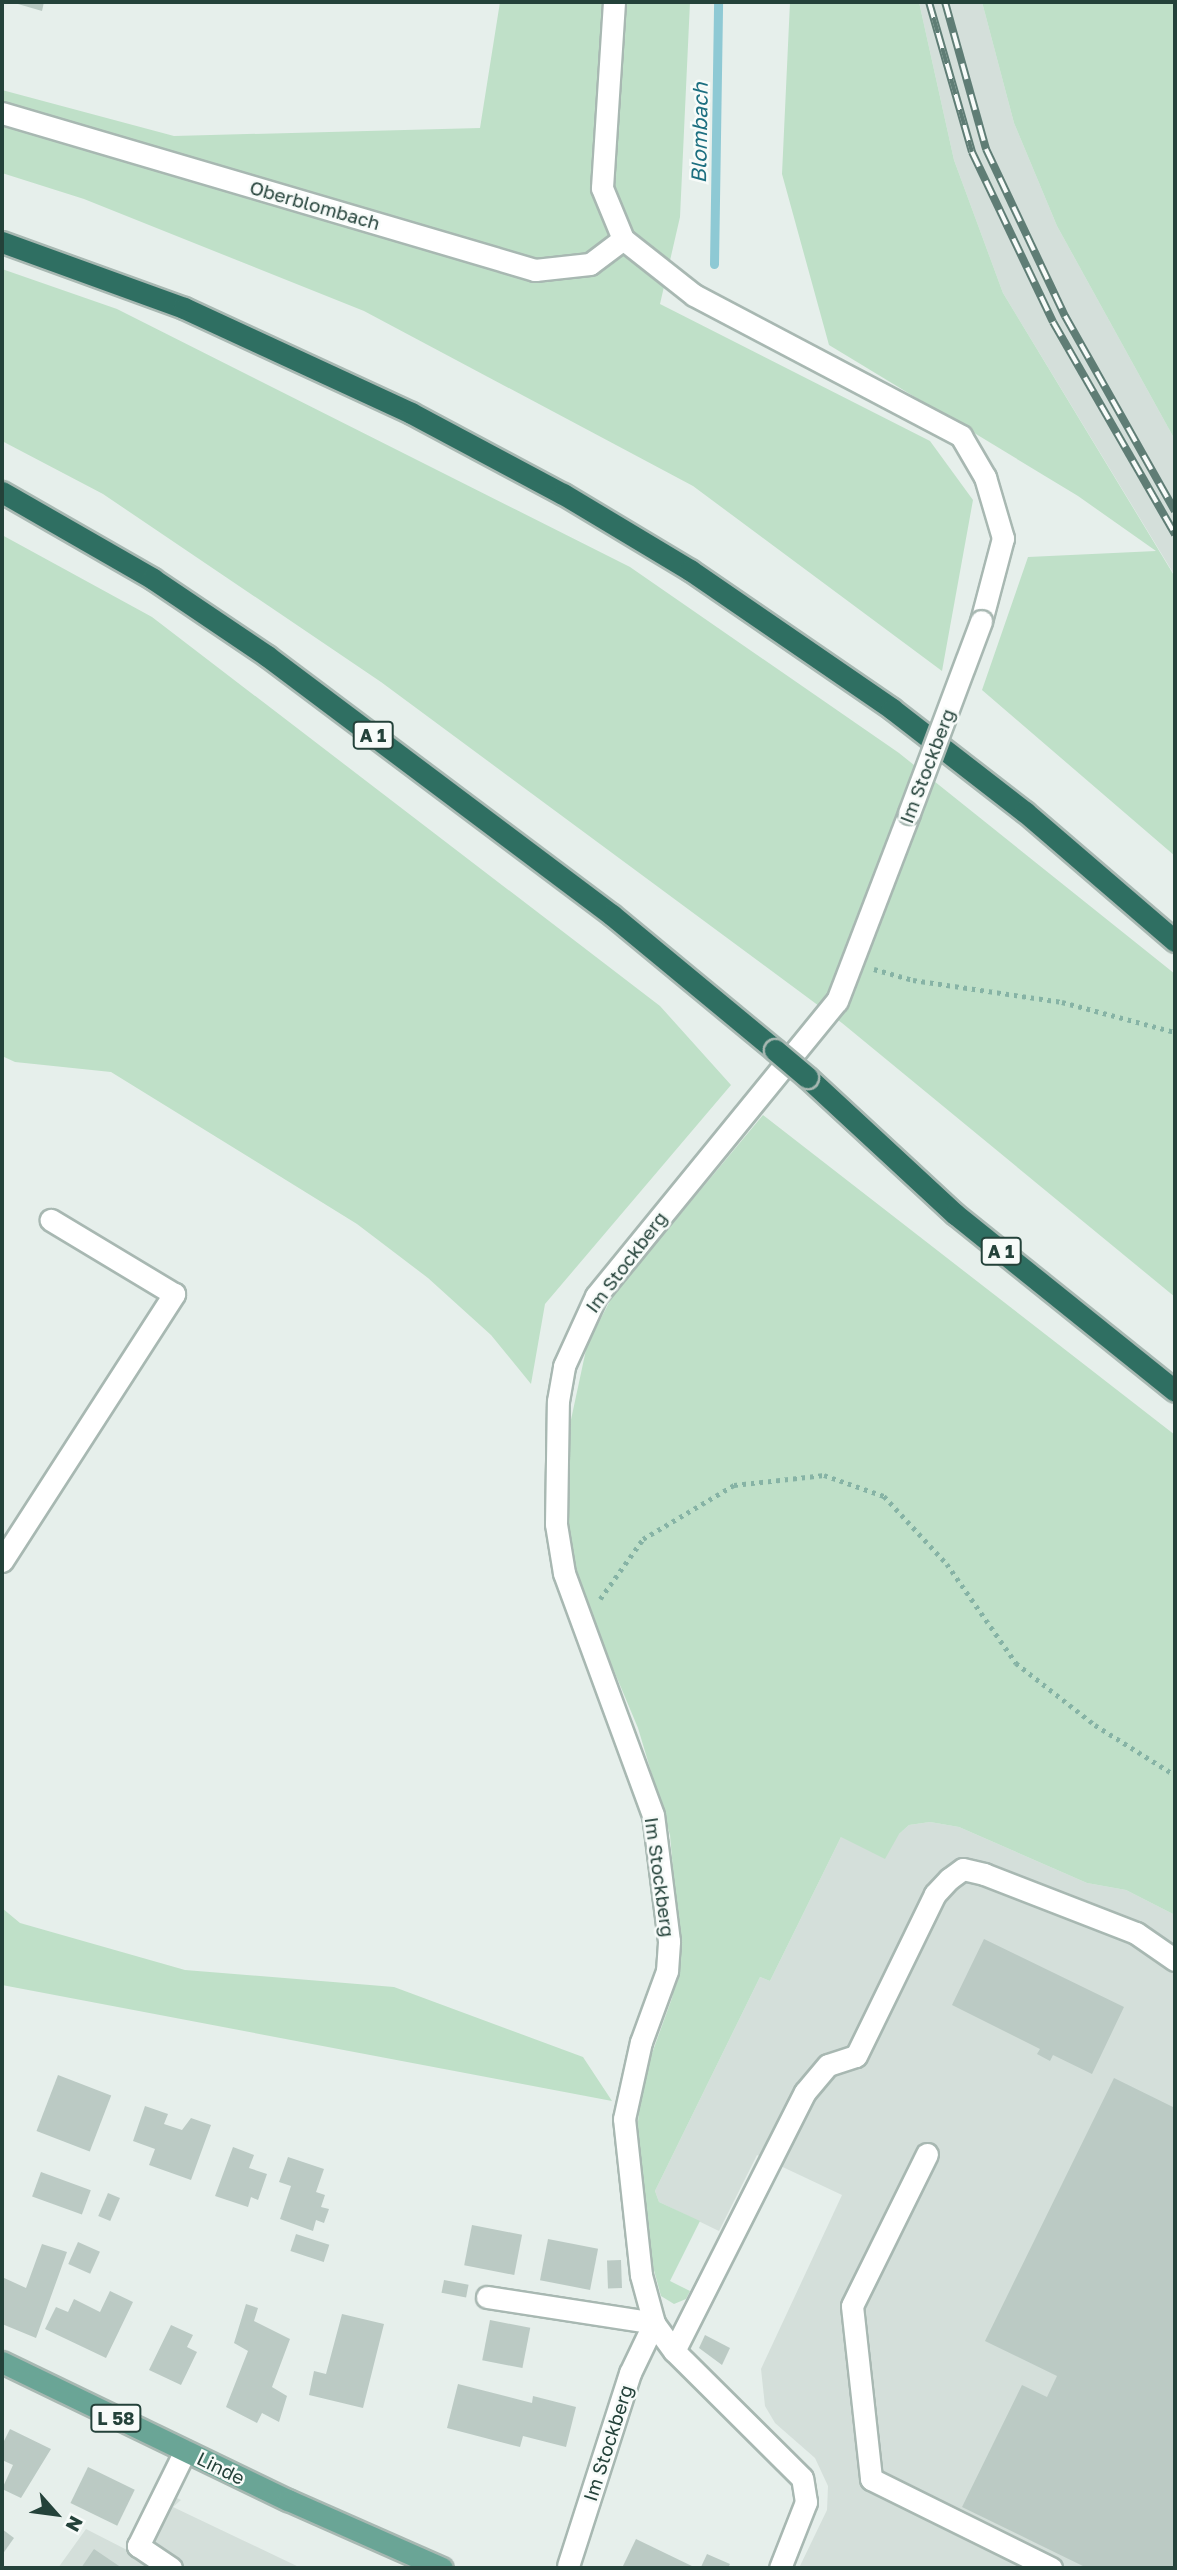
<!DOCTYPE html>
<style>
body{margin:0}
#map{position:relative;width:1177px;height:2570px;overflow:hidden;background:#e6efeb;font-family:"Golos Text",sans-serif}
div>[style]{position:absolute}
.built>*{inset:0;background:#d4dfda}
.green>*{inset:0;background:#bfe0c8}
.stream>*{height:9px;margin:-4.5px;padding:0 4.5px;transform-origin:4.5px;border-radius:4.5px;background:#8ec9d4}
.building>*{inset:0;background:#bbcac4;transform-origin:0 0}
.path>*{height:4.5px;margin-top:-2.25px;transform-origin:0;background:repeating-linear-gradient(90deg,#86b3a5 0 3.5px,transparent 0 8.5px)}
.roads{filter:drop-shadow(2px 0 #a8b8b2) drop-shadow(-2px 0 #a8b8b2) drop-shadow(0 2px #a8b8b2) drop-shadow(0 -2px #a8b8b2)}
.minor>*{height:21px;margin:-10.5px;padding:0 10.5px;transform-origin:10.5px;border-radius:10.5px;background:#fff}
.major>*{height:21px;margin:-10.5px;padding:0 10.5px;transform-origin:10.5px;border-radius:10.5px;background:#6aa596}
.highway>*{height:21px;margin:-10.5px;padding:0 10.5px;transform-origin:10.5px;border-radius:10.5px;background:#2f6f62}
.rail>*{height:8px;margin-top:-4px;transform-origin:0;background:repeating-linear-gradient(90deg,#f7fbf9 0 16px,#5f7d75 0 32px);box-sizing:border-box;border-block:2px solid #5f7d75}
.bridges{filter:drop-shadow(2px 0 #a8b8b2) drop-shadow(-2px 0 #a8b8b2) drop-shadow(0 2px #a8b8b2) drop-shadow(0 -2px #a8b8b2)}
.minor-bridge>*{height:21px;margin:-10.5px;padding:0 10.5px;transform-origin:10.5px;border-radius:10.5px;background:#fff}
.highway-bridge>*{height:21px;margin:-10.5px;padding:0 10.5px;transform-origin:10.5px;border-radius:10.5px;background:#2f6f62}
span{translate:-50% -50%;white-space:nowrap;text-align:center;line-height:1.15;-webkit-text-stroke:5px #f7fbf9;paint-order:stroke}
.shield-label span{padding:2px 5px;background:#f7fbf9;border:2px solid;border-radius:5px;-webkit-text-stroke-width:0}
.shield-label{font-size:18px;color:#24423a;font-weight:700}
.street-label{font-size:19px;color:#24423a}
.water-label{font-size:21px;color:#1c6f80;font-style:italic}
.frame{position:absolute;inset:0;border:4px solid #24423a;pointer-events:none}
.north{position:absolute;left:21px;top:2479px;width:70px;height:70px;-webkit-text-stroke:5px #f7fbf9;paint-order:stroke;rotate:118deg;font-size:19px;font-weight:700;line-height:28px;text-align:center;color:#24423a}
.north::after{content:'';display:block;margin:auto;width:24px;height:32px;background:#24423a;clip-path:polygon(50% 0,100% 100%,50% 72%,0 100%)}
</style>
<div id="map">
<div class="built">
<div style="clip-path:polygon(919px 2px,982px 2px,1014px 123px,1057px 226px,1175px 440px,1175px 576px,1003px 293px,954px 160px)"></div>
<div style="clip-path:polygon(930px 1822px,959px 1827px,1087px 1883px,1126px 1890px,1175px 1915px,1175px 2568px,799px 2568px,827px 2510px,828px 2486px,815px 2458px,775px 2423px,765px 2406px,761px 2369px,842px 2195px,757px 2155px,719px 2231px,659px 2202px,655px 2191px,760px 1977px,770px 1981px,841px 1837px,899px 1834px,909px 1825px)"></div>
<div style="clip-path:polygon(159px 2489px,181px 2500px,173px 2507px,301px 2568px,58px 2568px,86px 2529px,129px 2551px)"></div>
</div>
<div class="green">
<div style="clip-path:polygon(500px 2px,690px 2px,680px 217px,660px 304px,930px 441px,973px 500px,942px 671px,693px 486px,364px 311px,84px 199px,2px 173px,2px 90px,174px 136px,480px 128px)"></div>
<div style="clip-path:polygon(790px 2px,919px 2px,954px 160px,1003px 293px,1175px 577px,1175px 856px,982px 690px,1028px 557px,1156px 551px,1078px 496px,829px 345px,782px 174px)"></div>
<div style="clip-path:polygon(982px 2px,1175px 2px,1175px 440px,1057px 226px,1014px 123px)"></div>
<div style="clip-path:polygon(2px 269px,117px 309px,630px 567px,899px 753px,1175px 974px,1175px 1297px,842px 1023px,381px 682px,103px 494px,2px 441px)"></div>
<div style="clip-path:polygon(2px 535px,152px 617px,660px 1006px,731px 1085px,545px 1304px,531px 1384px,491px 1335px,428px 1278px,357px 1224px,111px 1072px,15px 1062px,2px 1056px)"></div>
<div style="clip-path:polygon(763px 1115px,1175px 1435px,1175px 1915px,1126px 1890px,1087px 1883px,959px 1827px,930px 1822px,909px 1825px,899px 1834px,885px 1859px,841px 1837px,770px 1981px,760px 1977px,655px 2191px,659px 2202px,700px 2221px,670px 2281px,690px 2291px,686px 2299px,674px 2304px,661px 2296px,652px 2263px,636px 2142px,642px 2081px,672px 1998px,680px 1952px,670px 1835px,638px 1728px,583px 1597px,573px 1554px,567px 1509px,569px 1429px,587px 1345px,613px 1295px)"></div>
<div style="clip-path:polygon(2px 1908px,20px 1923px,185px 1970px,394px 1987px,583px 2057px,612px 2101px,2px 1985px)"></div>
</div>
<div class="stream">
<div style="left:714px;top:264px;width:262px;rotate:-89.1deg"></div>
</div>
<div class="building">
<div style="clip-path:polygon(11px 2px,44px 2px,42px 11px)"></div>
<div style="clip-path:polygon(984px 1939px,1124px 2007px,1092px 2074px,1053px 2055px,1050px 2061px,1037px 2054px,1040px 2049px,952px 2005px)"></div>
<div style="left:58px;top:2075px;width:57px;height:60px;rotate:21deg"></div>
<div style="clip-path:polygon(1114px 2078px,1175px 2108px,1175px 2568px,1087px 2568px,962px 2507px,1022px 2385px,1047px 2397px,1057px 2376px,985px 2341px)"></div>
<div style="clip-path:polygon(145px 2106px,168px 2114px,164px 2124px,182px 2130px,191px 2118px,211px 2125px,191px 2180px,149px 2165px,155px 2149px,133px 2141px)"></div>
<div style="clip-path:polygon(233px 2147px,254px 2155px,249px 2168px,267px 2174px,258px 2200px,251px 2197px,248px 2207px,215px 2196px)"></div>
<div style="clip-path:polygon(288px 2157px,324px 2169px,316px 2192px,325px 2195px,321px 2207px,329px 2209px,324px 2223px,316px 2220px,313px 2231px,280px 2219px,291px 2186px,279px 2182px)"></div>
<div style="left:41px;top:2172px;width:53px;height:26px;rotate:20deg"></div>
<div style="left:108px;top:2193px;width:13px;height:25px;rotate:23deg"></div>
<div style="left:472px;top:2225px;width:51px;height:41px;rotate:11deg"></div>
<div style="left:296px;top:2234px;width:35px;height:18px;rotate:18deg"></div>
<div style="left:548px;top:2239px;width:51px;height:42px;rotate:11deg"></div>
<div style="left:78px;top:2242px;width:24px;height:24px;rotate:24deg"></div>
<div style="clip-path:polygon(42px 2244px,67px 2252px,36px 2338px,2px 2324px,2px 2277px,26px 2288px)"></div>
<div style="left:621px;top:2260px;width:28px;height:14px;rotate:88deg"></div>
<div style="left:444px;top:2280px;width:25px;height:13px;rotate:11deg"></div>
<div style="clip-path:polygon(110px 2291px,133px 2302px,106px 2358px,45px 2329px,56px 2307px,68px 2312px,74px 2299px,100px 2312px)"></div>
<div style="clip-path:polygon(246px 2304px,258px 2308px,254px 2321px,290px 2339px,272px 2387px,287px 2396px,279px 2422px,262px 2413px,257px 2423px,226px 2407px,248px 2351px,234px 2343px)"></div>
<div style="clip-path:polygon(342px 2314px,384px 2324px,363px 2408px,309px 2395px,314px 2371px,326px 2374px)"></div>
<div style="left:490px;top:2320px;width:41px;height:41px;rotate:11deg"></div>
<div style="clip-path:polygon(171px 2325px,193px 2335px,187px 2347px,197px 2352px,181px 2385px,149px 2370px)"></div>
<div style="clip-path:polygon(705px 2335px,730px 2348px,722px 2365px,699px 2348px)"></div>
<div style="clip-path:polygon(458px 2384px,532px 2403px,533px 2396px,576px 2407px,566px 2447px,523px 2436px,520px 2447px,447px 2428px)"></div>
<div style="clip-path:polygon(10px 2429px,51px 2449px,21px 2498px,2px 2489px,13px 2465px,2px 2460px,2px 2445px)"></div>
<div style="left:88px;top:2467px;width:52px;height:40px;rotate:26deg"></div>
<div style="clip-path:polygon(2px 2529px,14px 2538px,2px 2555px)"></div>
<div style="clip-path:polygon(636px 2539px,696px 2568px,622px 2568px)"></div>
<div style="clip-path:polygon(94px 2549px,122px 2568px,81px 2568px)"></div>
<div style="clip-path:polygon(707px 2554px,730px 2564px,728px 2568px,701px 2567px)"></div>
</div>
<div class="path">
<div style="left:874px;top:969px;width:41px;rotate:15.8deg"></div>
<div style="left:913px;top:980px;width:151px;rotate:8.4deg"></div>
<div style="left:1062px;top:1002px;width:117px;rotate:14.9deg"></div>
<div style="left:600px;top:1599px;width:74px;rotate:-54.4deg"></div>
<div style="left:643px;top:1539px;width:106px;rotate:-30.7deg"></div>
<div style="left:734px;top:1485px;width:91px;rotate:-6.3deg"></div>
<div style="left:824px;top:1475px;width:64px;rotate:19.3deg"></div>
<div style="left:884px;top:1496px;width:93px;rotate:47.2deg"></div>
<div style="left:947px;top:1564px;width:121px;rotate:55.1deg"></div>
<div style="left:1016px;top:1663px;width:100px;rotate:38.1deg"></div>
<div style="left:1095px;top:1725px;width:94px;rotate:32deg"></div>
</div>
<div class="roads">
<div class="minor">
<div style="left:614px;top:2px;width:186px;rotate:93.7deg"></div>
<div style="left:602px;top:188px;width:55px;rotate:67.6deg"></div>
<div style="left:623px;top:239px;width:90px;rotate:38.3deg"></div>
<div style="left:694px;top:295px;width:302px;rotate:27.8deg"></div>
<div style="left:961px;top:436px;width:48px;rotate:59.7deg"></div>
<div style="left:985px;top:477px;width:64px;rotate:73.6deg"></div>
<div style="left:1003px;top:538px;width:86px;rotate:104.8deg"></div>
<div style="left:2px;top:113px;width:556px;rotate:16.41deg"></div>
<div style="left:535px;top:270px;width:55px;rotate:-6.2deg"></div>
<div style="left:590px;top:264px;width:41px;rotate:-37.1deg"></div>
<div style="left:2px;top:1561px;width:318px;rotate:-57.2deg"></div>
<div style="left:174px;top:1294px;width:144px;rotate:-149deg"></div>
<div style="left:927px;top:2154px;width:169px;rotate:116.3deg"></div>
<div style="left:852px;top:2306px;width:174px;rotate:83.7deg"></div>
<div style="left:871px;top:2479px;width:201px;rotate:26.3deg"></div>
<div style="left:487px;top:2297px;width:169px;rotate:8.8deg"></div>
<div style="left:674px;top:2351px;width:290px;rotate:-63.2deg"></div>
<div style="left:805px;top:2092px;width:35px;rotate:-50deg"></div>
<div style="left:828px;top:2065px;width:29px;rotate:-18deg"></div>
<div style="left:856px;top:2056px;width:180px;rotate:-64deg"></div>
<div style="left:935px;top:1894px;width:21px;rotate:-47deg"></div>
<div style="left:949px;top:1879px;width:17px;rotate:-36deg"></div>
<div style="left:963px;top:1869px;width:22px;rotate:13deg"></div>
<div style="left:984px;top:1874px;width:163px;rotate:21.2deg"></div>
<div style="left:1136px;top:1933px;width:47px;rotate:34.7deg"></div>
<div style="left:568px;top:2566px;width:203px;rotate:-72.2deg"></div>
<div style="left:630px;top:2373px;width:55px;rotate:-64.4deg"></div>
<div style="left:171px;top:2568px;width:40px;rotate:-146deg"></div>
<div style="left:138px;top:2546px;width:106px;rotate:-63.7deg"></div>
<div style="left:780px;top:2568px;width:71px;rotate:-68.5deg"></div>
<div style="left:806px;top:2502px;width:24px;rotate:-99deg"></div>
<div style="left:802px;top:2478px;width:180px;rotate:-135.2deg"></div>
<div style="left:674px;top:2351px;width:34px;rotate:-126deg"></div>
<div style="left:654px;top:2323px;width:50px;rotate:-105.2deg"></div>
<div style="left:641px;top:2275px;width:157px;rotate:-96.2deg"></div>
<div style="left:624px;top:2119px;width:79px;rotate:-77.6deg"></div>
<div style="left:641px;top:2042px;width:76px;rotate:-69.9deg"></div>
<div style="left:667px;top:1971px;width:30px;rotate:-86deg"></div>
<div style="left:669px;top:1941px;width:127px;rotate:-97.2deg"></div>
<div style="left:653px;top:1815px;width:258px;rotate:-110.2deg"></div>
<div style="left:564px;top:1573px;width:50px;rotate:-99.3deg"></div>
<div style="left:556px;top:1524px;width:123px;rotate:-89.1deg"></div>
<div style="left:558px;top:1401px;width:36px;rotate:-80deg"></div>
<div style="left:564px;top:1366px;width:77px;rotate:-65.4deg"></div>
<div style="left:596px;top:1296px;width:381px;rotate:-50.8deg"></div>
<div style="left:837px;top:1001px;width:201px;rotate:-69deg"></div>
</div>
<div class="major">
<div style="left:2px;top:2362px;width:318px;rotate:25.8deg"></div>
<div style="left:288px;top:2500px;width:168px;rotate:23.8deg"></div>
</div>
<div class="highway">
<div style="left:2px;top:242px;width:194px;rotate:19.9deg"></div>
<div style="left:184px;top:308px;width:250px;rotate:24.8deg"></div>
<div style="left:411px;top:413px;width:172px;rotate:28.1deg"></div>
<div style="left:563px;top:494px;width:148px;rotate:30.9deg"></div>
<div style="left:690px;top:570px;width:245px;rotate:34.5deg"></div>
<div style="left:892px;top:709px;width:168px;rotate:37.8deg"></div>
<div style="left:1025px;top:812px;width:198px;rotate:40.7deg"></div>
<div style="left:2px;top:492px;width:174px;rotate:29.9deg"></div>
<div style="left:153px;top:579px;width:138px;rotate:34deg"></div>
<div style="left:267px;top:656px;width:431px;rotate:36.9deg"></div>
<div style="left:612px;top:915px;width:212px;rotate:39.6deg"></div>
<div style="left:807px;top:1077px;width:202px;rotate:42.8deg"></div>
<div style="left:955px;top:1214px;width:282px;rotate:38.8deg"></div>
</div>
</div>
<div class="rail">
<div style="left:929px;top:2px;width:156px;rotate:74deg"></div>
<div style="left:972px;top:152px;width:188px;rotate:64.5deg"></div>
<div style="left:1053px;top:322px;width:245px;rotate:60.1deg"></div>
<div style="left:945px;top:2px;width:153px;rotate:74.4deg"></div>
<div style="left:986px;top:149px;width:185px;rotate:64.7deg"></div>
<div style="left:1065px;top:316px;width:224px;rotate:60.6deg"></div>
</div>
<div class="bridges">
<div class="minor-bridge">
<div style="left:909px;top:813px;width:205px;rotate:-69.4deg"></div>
</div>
<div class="highway-bridge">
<div style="left:775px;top:1050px;width:42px;rotate:40.2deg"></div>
</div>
</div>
<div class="shield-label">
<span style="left:373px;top:735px">A 1</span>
<span style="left:1001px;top:1251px">A 1</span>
<span style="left:116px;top:2418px">L 58</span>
</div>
<div class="street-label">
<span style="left:315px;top:205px;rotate:16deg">Oberblombach</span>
<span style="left:927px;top:766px;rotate:-69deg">Im Stockberg</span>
<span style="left:626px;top:1262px;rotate:-53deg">Im Stockberg</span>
<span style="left:660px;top:1877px;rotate:82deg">Im Stockberg</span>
<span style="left:608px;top:2443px;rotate:-72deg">Im Stockberg</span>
<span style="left:221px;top:2468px;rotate:26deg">Linde</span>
</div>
<div class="water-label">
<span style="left:699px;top:133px;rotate:-89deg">Blombach</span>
</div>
<div class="frame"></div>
<div class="north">N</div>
</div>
